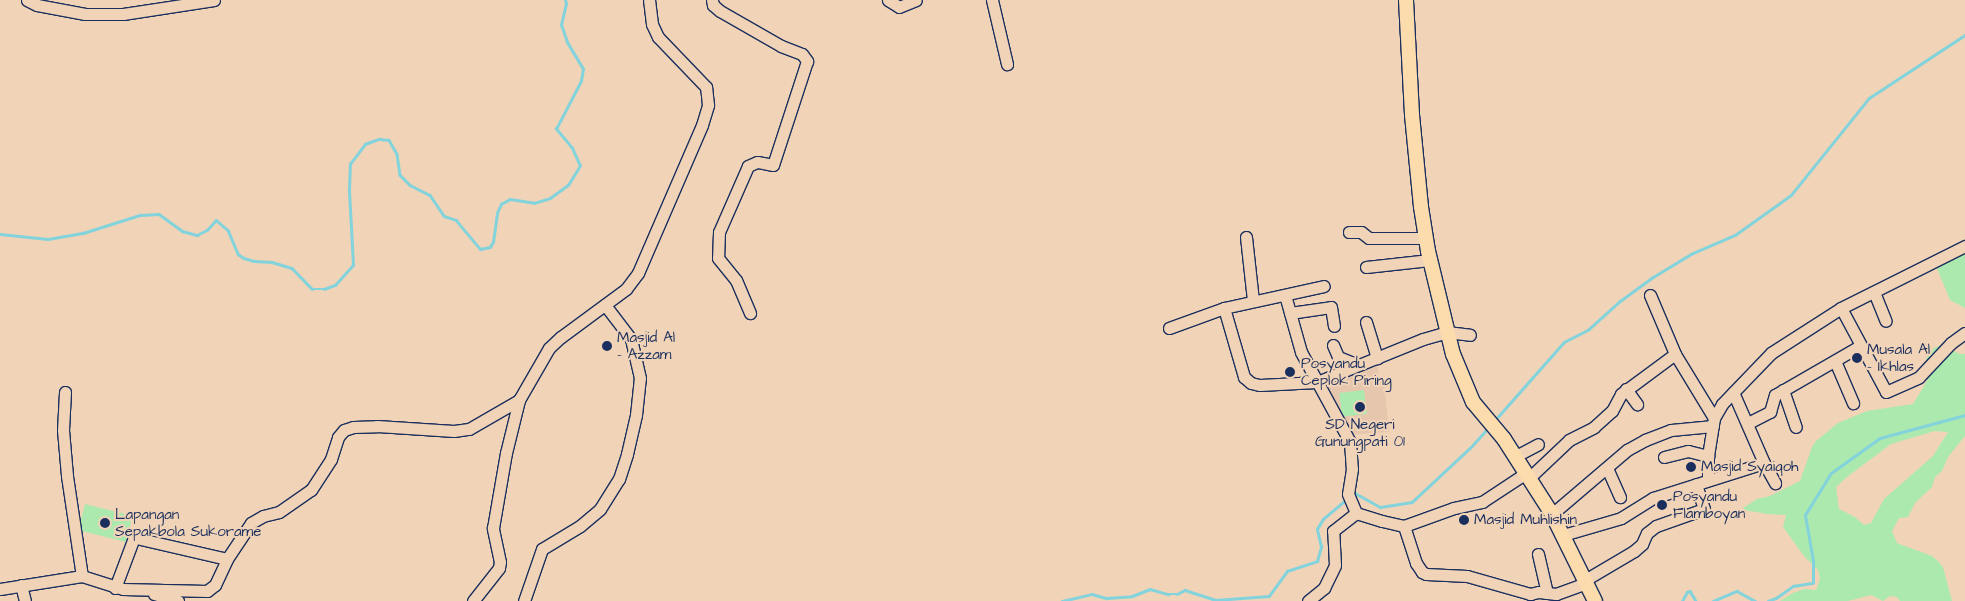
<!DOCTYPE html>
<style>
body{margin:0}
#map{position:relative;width:1965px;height:601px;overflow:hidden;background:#f1d4b7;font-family:"Architects Daughter",sans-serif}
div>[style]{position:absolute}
.built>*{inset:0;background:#e6c6ad}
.green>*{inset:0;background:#ace9af;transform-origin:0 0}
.stream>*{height:2.5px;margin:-1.25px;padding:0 1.25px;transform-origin:1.25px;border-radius:1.25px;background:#83d3dc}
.roads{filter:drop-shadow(1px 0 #1b2f5e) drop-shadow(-1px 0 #1b2f5e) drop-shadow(0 1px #1b2f5e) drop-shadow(0 -1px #1b2f5e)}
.minor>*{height:11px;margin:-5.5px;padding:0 5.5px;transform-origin:5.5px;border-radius:5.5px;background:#f1d4b7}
.major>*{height:14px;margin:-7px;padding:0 7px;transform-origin:7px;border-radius:7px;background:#fcdcac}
.dots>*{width:14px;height:14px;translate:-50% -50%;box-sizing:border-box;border:2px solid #f1d4b7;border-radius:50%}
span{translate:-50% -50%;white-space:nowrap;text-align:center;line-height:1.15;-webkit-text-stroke:4px #f1d4b7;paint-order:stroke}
.poi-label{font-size:15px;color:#1b2f5e}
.left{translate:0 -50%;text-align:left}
</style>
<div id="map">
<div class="built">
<div style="clip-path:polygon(1370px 356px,1371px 368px,1378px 367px,1379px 382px,1384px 382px,1389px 432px,1348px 435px,1318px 378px)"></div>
</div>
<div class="green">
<div style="clip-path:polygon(1965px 250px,1965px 308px,1950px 300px,1936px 266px)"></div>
<div style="clip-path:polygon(evenodd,1941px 345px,1960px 354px,1965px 354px,1965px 436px,1948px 457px,1942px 471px,1935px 477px,1932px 487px,1915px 503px,1908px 517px,1899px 518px,1892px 531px,1897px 543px,1932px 556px,1938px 561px,1943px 567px,1952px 601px,1900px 601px,1897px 597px,1890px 596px,1883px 601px,1871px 595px,1848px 601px,1780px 601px,1793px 593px,1804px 589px,1816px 590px,1820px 579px,1818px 570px,1804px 556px,1783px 527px,1786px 515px,1767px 514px,1744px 510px,1743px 508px,1757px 499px,1770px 496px,1800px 481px,1812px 447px,1816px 441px,1838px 423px,1867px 411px,1913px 404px,1927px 381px,1926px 359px,1934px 348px,1941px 345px,1935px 431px,1948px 432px,1933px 456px,1884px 499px,1871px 523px,1864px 525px,1855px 517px,1839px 509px,1836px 487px,1847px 477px,1891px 444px,1935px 431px)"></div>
<div style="left:1364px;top:390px;width:24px;height:25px;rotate:83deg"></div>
<div style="left:85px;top:504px;width:49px;height:27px;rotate:14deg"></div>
</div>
<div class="stream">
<div style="left:0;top:234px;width:48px;rotate:5.9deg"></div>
<div style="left:48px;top:239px;width:36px;rotate:-10deg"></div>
<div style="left:83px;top:233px;width:60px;rotate:-17.5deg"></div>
<div style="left:140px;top:215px;width:19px;rotate:-3deg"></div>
<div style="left:159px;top:214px;width:29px;rotate:36deg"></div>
<div style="left:182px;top:231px;width:16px;rotate:15deg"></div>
<div style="left:197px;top:235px;width:11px;rotate:-27deg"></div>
<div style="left:207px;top:230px;width:13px;rotate:-48deg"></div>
<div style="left:216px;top:220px;width:16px;rotate:40deg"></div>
<div style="left:228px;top:230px;width:26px;rotate:67deg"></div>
<div style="left:238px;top:254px;width:7px;rotate:34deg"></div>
<div style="left:244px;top:258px;width:10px;rotate:17deg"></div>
<div style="left:254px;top:261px;width:18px;rotate:3deg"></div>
<div style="left:272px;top:262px;width:21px;rotate:17deg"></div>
<div style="left:292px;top:268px;width:29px;rotate:46deg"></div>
<div style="left:312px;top:289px;width:12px"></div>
<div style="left:324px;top:289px;width:12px;rotate:-20deg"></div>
<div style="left:335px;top:285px;width:27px;rotate:-48deg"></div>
<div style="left:353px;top:265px;width:75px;rotate:-93.1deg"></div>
<div style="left:349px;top:190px;width:26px;rotate:-88deg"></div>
<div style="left:350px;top:164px;width:25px;rotate:-53deg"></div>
<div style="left:365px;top:144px;width:15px;rotate:-20deg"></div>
<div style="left:379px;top:139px;width:10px;rotate:6deg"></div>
<div style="left:389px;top:140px;width:16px;rotate:60deg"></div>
<div style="left:397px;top:154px;width:21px;rotate:82deg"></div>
<div style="left:400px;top:175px;width:14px;rotate:45deg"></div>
<div style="left:410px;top:185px;width:22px;rotate:27deg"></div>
<div style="left:430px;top:195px;width:25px;rotate:56deg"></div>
<div style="left:444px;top:216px;width:13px;rotate:18deg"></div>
<div style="left:456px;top:220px;width:38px;rotate:50deg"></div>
<div style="left:480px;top:249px;width:10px;rotate:-11deg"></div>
<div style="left:490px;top:247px;width:6px;rotate:-59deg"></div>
<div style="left:493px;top:242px;width:29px;rotate:-82deg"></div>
<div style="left:497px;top:213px;width:10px;rotate:-66deg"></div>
<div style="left:501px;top:204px;width:10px;rotate:-29deg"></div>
<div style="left:510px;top:199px;width:24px;rotate:9deg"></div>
<div style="left:534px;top:203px;width:17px;rotate:-17deg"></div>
<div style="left:550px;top:198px;width:22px;rotate:-36deg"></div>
<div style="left:568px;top:185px;width:22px;rotate:-58deg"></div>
<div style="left:580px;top:166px;width:20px;rotate:-114deg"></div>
<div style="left:572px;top:148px;width:25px;rotate:-130deg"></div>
<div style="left:556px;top:129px;width:54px;rotate:-62.5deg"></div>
<div style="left:581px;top:81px;width:12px;rotate:-81deg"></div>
<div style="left:583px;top:69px;width:31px;rotate:-121deg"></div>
<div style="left:567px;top:42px;width:18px;rotate:-109deg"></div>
<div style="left:561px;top:25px;width:22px;rotate:-77deg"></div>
<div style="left:566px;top:4px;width:4px;rotate:-104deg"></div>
<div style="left:1495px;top:420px;width:104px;rotate:-48.5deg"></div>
<div style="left:1564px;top:342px;width:28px;rotate:-27deg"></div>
<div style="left:1589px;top:329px;width:42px;rotate:-42.1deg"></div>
<div style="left:1620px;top:301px;width:41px;rotate:-36deg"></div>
<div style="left:1653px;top:277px;width:44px;rotate:-31.2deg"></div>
<div style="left:1691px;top:254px;width:48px;rotate:-23.4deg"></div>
<div style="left:1735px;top:235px;width:69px;rotate:-35.5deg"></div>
<div style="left:1791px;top:195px;width:124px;rotate:-51.2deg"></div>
<div style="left:1869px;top:98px;width:115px;rotate:-33.3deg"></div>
<div style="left:1351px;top:495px;width:4px;rotate:-27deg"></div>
<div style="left:1355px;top:493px;width:29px;rotate:29deg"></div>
<div style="left:1380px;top:507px;width:32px;rotate:-9deg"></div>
<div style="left:1412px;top:502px;width:79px;rotate:-43deg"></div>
<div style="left:1470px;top:448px;width:27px;rotate:-48deg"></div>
<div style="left:1062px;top:601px;width:31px;rotate:-13deg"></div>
<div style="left:1092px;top:594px;width:15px;rotate:16deg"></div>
<div style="left:1106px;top:598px;width:26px;rotate:-4deg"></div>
<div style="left:1132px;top:596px;width:19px;rotate:-21deg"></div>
<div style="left:1150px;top:589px;width:19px;rotate:16deg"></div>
<div style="left:1168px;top:594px;width:9px"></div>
<div style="left:1177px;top:594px;width:9px;rotate:-27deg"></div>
<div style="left:1185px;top:590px;width:32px;rotate:18deg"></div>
<div style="left:1215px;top:600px;width:54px;rotate:-4.2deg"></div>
<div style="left:1269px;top:596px;width:31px;rotate:-54deg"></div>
<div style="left:1287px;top:571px;width:32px;rotate:-18deg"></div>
<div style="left:1317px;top:561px;width:15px;rotate:-74deg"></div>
<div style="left:1321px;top:547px;width:18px;rotate:-103deg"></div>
<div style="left:1317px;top:529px;width:12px;rotate:-59deg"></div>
<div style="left:1323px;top:519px;width:31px;rotate:-40deg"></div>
<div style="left:1682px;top:601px;width:10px;rotate:-61deg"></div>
<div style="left:1687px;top:592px;width:3px;rotate:-18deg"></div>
<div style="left:1690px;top:591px;width:12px;rotate:59deg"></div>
<div style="left:1713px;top:601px;width:26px;rotate:-23deg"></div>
<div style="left:1737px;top:591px;width:21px;rotate:29deg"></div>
<div style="left:1768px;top:601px;width:9px;rotate:-21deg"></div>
<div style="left:1776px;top:598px;width:21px;rotate:-35deg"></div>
<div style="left:1793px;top:586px;width:20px;rotate:-9deg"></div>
<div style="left:1813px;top:583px;width:22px;rotate:-90deg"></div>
<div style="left:1813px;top:561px;width:47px;rotate:-99.9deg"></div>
<div style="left:1805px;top:515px;width:49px;rotate:-58.2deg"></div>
<div style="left:1831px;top:473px;width:60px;rotate:-35.5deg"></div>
<div style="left:1880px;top:438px;width:88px;rotate:-15.1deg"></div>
</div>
<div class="roads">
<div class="minor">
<div style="left:27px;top:0;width:11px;rotate:27deg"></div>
<div style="left:37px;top:5px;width:49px;rotate:10.6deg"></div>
<div style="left:85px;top:14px;width:38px"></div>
<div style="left:123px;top:14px;width:92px;rotate:-8.7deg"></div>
<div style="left:712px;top:0;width:5px;rotate:79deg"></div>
<div style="left:713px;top:5px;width:9px;rotate:41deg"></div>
<div style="left:720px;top:11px;width:70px;rotate:29.8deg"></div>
<div style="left:781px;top:46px;width:22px;rotate:21deg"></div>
<div style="left:802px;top:54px;width:9px;rotate:54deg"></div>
<div style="left:807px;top:61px;width:109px;rotate:108.1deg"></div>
<div style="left:773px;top:165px;width:16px;rotate:-169deg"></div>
<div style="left:757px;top:162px;width:10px;rotate:156deg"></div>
<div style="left:748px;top:166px;width:72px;rotate:113.7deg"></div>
<div style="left:719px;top:232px;width:26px;rotate:92deg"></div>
<div style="left:718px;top:258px;width:28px;rotate:51deg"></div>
<div style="left:736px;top:280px;width:36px;rotate:67deg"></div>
<div style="left:888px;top:0;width:13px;rotate:32deg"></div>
<div style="left:899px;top:7px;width:18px;rotate:-22deg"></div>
<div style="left:992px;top:0;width:66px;rotate:76.8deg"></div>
<div style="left:1349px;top:232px;width:12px"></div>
<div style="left:1361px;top:232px;width:10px;rotate:37deg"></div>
<div style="left:1369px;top:238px;width:57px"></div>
<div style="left:1246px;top:237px;width:63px;rotate:83.7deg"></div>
<div style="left:1366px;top:267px;width:64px;rotate:-6.2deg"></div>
<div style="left:1874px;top:292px;width:31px;rotate:68deg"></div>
<div style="left:1285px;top:295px;width:59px;rotate:74.3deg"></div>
<div style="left:1301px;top:352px;width:102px;rotate:61.4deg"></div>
<div style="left:1350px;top:442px;width:27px;rotate:86deg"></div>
<div style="left:1352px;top:469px;width:25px;rotate:99deg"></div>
<div style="left:1348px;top:494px;width:21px;rotate:67deg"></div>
<div style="left:1356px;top:513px;width:27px;rotate:17deg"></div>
<div style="left:1382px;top:521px;width:23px;rotate:13deg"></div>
<div style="left:1404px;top:526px;width:53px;rotate:-19.8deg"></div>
<div style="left:1454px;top:508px;width:29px;rotate:-12deg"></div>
<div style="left:1482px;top:502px;width:53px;rotate:-33.4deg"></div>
<div style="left:1650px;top:295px;width:64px;rotate:67deg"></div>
<div style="left:1675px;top:354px;width:75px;rotate:58.6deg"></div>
<div style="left:1224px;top:308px;width:72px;rotate:73.8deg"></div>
<div style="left:1244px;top:377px;width:9px;rotate:41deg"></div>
<div style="left:1251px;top:383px;width:9px;rotate:13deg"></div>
<div style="left:1260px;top:385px;width:57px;rotate:-3deg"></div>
<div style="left:1317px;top:382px;width:114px;rotate:-22.1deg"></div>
<div style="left:1423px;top:339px;width:25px;rotate:-16deg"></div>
<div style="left:1447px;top:332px;width:23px;rotate:7deg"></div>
<div style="left:1841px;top:308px;width:95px;rotate:61.8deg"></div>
<div style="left:1886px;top:392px;width:36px;rotate:-24deg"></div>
<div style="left:1919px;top:377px;width:47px;rotate:-46.7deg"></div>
<div style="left:1951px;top:343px;width:17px;rotate:-36deg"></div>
<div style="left:1290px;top:313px;width:41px;rotate:-8.3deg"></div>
<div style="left:1331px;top:307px;width:19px;rotate:81deg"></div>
<div style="left:1366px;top:322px;width:38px;rotate:73deg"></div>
<div style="left:1169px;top:328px;width:59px;rotate:-20deg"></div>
<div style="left:1224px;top:308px;width:102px;rotate:-12.4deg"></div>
<div style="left:1333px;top:345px;width:13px;rotate:67deg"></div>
<div style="left:1338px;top:357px;width:14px;rotate:21deg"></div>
<div style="left:1351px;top:362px;width:5px;rotate:68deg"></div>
<div style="left:1835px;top:361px;width:46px;rotate:66.8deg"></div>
<div style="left:1626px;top:389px;width:19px;rotate:54deg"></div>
<div style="left:1783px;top:390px;width:39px;rotate:71deg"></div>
<div style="left:65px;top:392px;width:38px;rotate:93deg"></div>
<div style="left:63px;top:430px;width:46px;rotate:85deg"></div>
<div style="left:67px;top:476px;width:101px;rotate:81.5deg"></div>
<div style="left:1748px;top:423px;width:25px;rotate:-27deg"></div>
<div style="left:1770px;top:412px;width:18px;rotate:-74deg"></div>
<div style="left:1775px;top:395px;width:98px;rotate:-30deg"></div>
<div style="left:1514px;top:457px;width:27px;rotate:-28deg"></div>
<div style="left:1664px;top:457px;width:25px;rotate:-14deg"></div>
<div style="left:1688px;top:451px;width:21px;rotate:14deg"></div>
<div style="left:1764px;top:463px;width:23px;rotate:61deg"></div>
<div style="left:1607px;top:468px;width:32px;rotate:66deg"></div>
<div style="left:1529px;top:478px;width:55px;rotate:-43.5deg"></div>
<div style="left:1569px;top:440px;width:28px;rotate:-27deg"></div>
<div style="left:1594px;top:427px;width:24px;rotate:-42deg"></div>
<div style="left:1612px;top:411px;width:19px;rotate:-62deg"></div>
<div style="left:1621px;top:394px;width:67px;rotate:-36.5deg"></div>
<div style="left:1708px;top:480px;width:24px;rotate:-90deg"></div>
<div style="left:1708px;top:456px;width:38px;rotate:-81deg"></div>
<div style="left:1714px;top:418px;width:16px;rotate:-60deg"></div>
<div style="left:1722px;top:404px;width:71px;rotate:-46.1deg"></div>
<div style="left:1771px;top:353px;width:83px;rotate:-32.7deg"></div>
<div style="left:1841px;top:308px;width:139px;rotate:-26.6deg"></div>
<div style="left:1552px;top:514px;width:99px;rotate:-40.5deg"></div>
<div style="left:1627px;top:450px;width:21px;rotate:-29deg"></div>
<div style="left:1645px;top:440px;width:28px;rotate:-21deg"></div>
<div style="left:1671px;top:430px;width:42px;rotate:-5.4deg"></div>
<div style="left:1404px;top:526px;width:39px;rotate:72deg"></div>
<div style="left:1416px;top:563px;width:11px;rotate:56deg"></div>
<div style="left:1422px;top:572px;width:4px;rotate:27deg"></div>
<div style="left:1426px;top:574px;width:41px;rotate:2.8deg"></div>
<div style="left:1467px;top:576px;width:66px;rotate:15.9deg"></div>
<div style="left:1530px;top:594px;width:9px;rotate:-13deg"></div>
<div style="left:1539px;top:592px;width:17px;rotate:7deg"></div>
<div style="left:1556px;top:594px;width:33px;rotate:-20deg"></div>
<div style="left:1563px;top:535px;width:60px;rotate:-16.3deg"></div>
<div style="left:1621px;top:518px;width:38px;rotate:-32deg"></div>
<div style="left:1653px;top:498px;width:116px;rotate:-17.5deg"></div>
<div style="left:1764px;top:463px;width:77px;rotate:-113.6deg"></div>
<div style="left:1538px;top:554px;width:40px;rotate:77deg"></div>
<div style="left:1585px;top:580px;width:57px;rotate:-30.6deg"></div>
<div style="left:1634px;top:551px;width:11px;rotate:-41deg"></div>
<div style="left:1642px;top:544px;width:12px;rotate:-66deg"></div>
<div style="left:1647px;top:533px;width:11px;rotate:-38deg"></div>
<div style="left:1656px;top:526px;width:51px;rotate:-19.5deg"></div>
<div style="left:1704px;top:509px;width:26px;rotate:-108deg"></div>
<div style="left:21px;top:585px;width:16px;rotate:76deg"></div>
<div style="left:115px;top:588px;width:51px;rotate:-69.4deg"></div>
<div style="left:133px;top:540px;width:4px;rotate:-34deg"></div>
<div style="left:136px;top:538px;width:93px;rotate:13deg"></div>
<div style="left:0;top:589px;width:83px;rotate:-9deg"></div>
<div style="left:82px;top:576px;width:43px;rotate:17.6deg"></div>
<div style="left:123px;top:589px;width:84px;rotate:1.4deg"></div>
<div style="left:207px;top:591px;width:10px;rotate:-37deg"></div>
<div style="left:215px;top:585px;width:29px;rotate:-65deg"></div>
<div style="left:227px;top:559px;width:43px;rotate:-56.3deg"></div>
<div style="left:251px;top:523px;width:14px;rotate:-30deg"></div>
<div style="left:263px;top:516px;width:16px;rotate:-14deg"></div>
<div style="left:279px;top:512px;width:39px;rotate:-35deg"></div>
<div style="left:311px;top:490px;width:37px;rotate:-57deg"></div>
<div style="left:331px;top:459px;width:23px;rotate:-72deg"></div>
<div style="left:338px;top:437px;width:9px;rotate:-49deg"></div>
<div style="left:344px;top:430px;width:9px;rotate:-18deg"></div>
<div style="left:353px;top:427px;width:24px;rotate:-2deg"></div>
<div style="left:377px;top:426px;width:77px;rotate:3.7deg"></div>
<div style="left:454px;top:431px;width:15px;rotate:-8deg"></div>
<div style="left:469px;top:429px;width:58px;rotate:-30.1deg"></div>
<div style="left:154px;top:594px;width:25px;rotate:16deg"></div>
<div style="left:473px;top:601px;width:42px;rotate:-51.8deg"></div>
<div style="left:499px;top:568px;width:6px;rotate:-81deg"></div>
<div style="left:500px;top:562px;width:35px;rotate:-102deg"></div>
<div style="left:493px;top:528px;width:76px;rotate:-80.2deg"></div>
<div style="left:506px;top:453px;width:55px;rotate:-76.2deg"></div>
<div style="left:519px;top:400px;width:60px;rotate:-60deg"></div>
<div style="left:549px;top:348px;width:16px;rotate:-43deg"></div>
<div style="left:561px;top:337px;width:81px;rotate:-36.4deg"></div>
<div style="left:626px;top:289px;width:20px;rotate:-53deg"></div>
<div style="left:638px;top:273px;width:161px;rotate:-66.6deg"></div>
<div style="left:702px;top:125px;width:21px;rotate:-73deg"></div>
<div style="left:708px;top:105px;width:18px;rotate:-96deg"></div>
<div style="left:706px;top:87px;width:69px;rotate:-133.8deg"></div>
<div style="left:658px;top:37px;width:14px;rotate:-115deg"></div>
<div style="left:652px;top:24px;width:24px;rotate:-97deg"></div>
<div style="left:524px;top:601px;width:55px;rotate:-70.9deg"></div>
<div style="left:542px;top:549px;width:44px;rotate:-31.2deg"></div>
<div style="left:580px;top:526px;width:26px;rotate:-40deg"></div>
<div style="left:600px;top:509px;width:36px;rotate:-58deg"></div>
<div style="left:619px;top:479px;width:26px;rotate:-72deg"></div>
<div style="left:627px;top:454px;width:40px;rotate:-77deg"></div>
<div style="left:636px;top:415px;width:37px;rotate:-84deg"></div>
<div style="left:640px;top:378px;width:40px;rotate:-103deg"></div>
<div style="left:631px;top:339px;width:43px;rotate:-127.4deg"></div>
<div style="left:1308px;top:601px;width:21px;rotate:-39deg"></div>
<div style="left:1324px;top:588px;width:25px;rotate:-64deg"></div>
<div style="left:1335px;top:565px;width:34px;rotate:-93deg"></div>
<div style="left:1333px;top:531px;width:29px;rotate:-38deg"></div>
</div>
<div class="major">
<div style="left:1406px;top:0;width:115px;rotate:87deg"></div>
<div style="left:1412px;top:115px;width:92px;rotate:84.4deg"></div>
<div style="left:1421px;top:207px;width:45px;rotate:81deg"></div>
<div style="left:1428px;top:251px;width:106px;rotate:76.4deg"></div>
<div style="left:1453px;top:354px;width:52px;rotate:67.4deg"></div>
<div style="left:1473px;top:402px;width:48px;rotate:50deg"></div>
<div style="left:1504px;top:439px;width:89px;rotate:57.4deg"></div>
<div style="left:1552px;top:514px;width:97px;rotate:63.7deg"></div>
</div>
</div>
<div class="dots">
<div style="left:607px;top:346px;background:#1b2f5e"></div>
<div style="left:1857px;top:358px;background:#1b2f5e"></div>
<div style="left:1290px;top:372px;background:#1b2f5e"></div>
<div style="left:1360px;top:407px;background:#1b2f5e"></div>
<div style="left:1691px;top:467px;background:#1b2f5e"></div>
<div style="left:1662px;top:505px;background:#1b2f5e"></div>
<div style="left:1464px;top:520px;background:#1b2f5e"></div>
<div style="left:105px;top:523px;background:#1b2f5e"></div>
</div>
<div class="poi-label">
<span class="left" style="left:617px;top:346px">Masjid Al<br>- Azzam</span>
<span class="left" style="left:1867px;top:358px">Musala Al<br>- Ikhlas</span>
<span class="left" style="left:1301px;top:372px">Posyandu<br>Ceplok Piring</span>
<span style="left:1360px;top:433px">SD Negeri<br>Gunungpati 01</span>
<span class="left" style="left:1701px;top:467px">Masjid Syaiqoh</span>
<span class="left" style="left:1673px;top:505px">Posyandu<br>Flamboyan</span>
<span class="left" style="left:115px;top:523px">Lapangan<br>Sepakbola Sukorame</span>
<span class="left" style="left:1474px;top:520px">Masjid Muhlishin</span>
</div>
</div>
